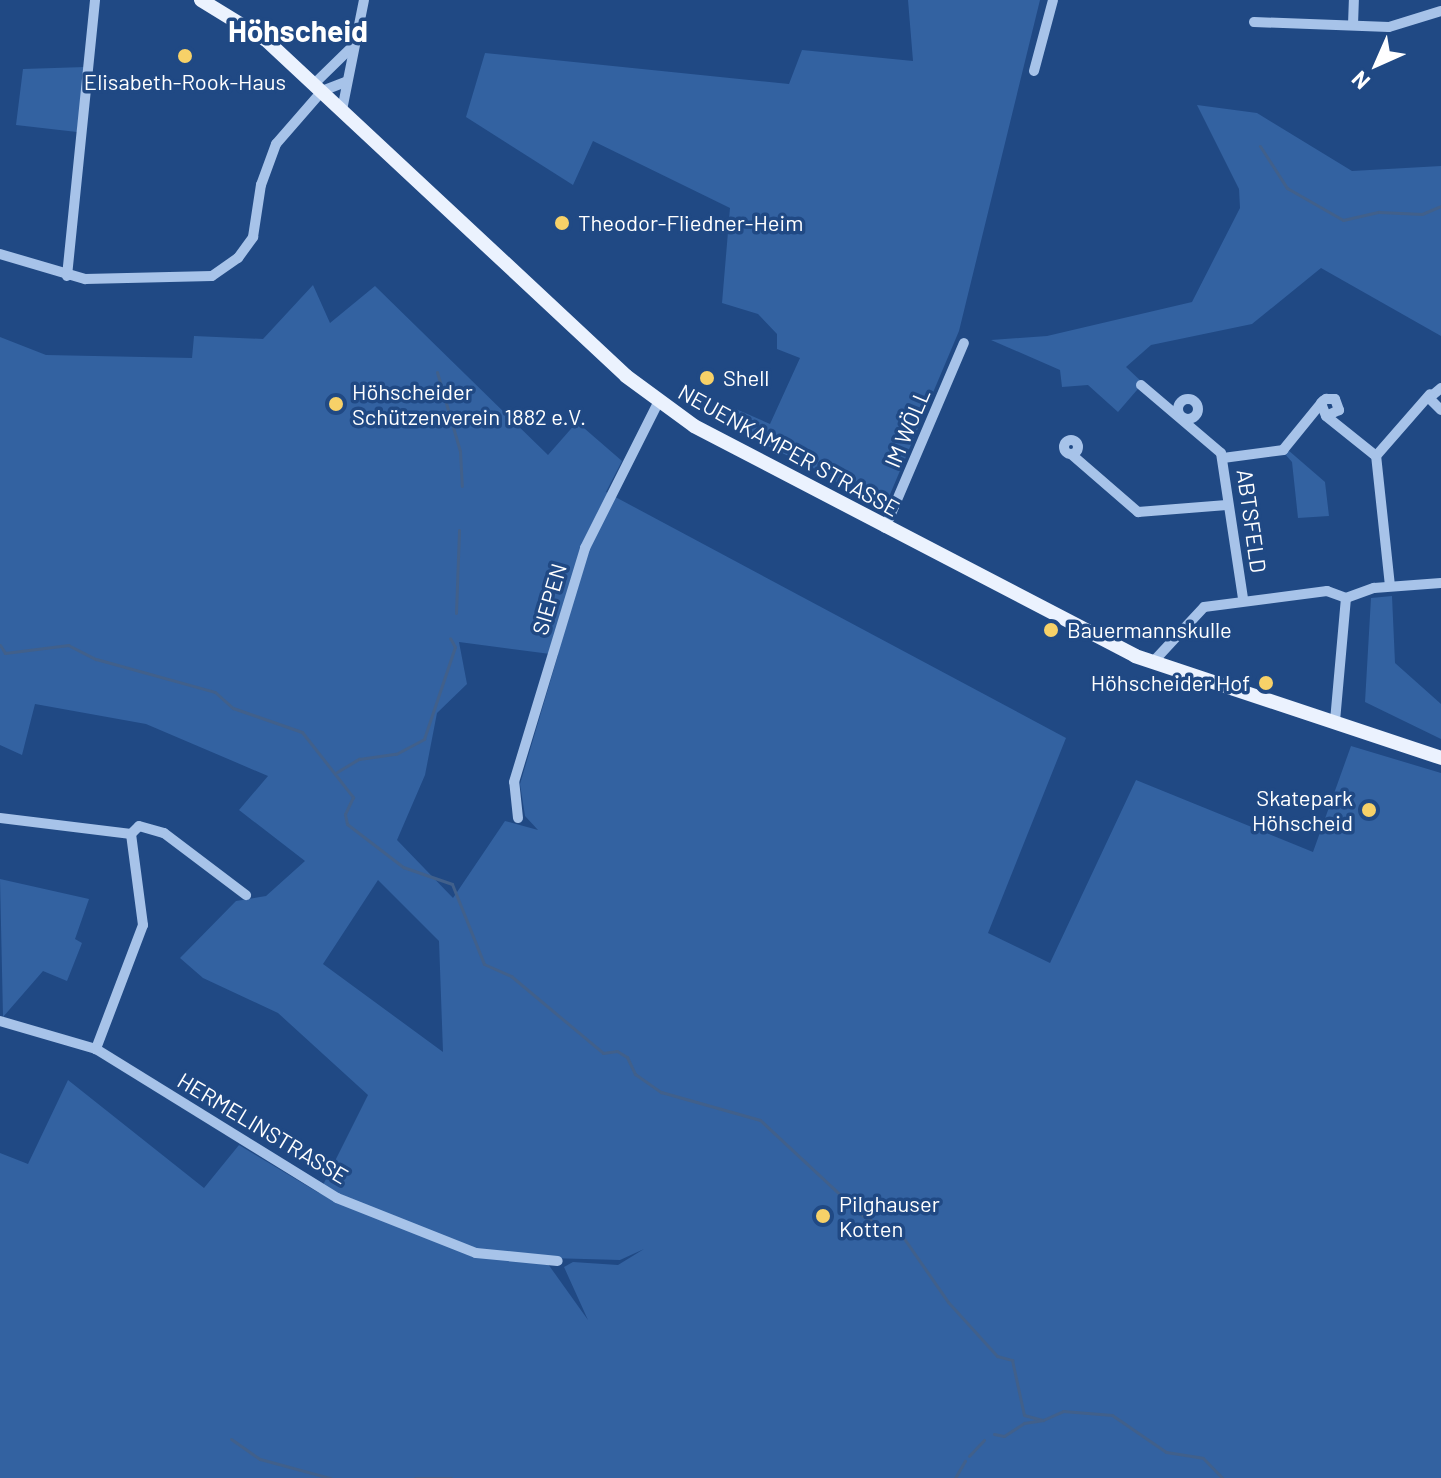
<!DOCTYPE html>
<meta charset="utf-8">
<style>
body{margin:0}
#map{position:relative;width:1441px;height:1478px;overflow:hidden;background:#204984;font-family:Barlow,sans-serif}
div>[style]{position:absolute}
.green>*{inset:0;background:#3362a1}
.stream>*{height:3px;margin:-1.5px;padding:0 1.5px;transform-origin:1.5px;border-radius:1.5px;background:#41608b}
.minor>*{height:10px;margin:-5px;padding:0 5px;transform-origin:5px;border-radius:5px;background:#a7c3e9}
.minor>.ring{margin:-5px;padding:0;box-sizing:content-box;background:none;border:10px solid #a7c3e9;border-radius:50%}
.major>*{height:14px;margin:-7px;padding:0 7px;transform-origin:7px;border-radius:7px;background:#ebf2fe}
.dots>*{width:22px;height:22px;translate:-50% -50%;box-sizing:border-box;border:4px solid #204984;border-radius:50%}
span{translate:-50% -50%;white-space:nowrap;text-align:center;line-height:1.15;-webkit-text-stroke:7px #204984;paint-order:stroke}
.poi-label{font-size:22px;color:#fff}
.left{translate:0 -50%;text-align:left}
.right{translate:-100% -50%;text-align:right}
.street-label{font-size:22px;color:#fff}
.district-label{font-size:30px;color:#fff;font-weight:700}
.north{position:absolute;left:1337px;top:24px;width:80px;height:80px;-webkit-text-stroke:6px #204984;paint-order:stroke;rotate:225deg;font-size:22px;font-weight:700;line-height:32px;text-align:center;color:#fff}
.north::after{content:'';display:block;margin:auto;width:28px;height:36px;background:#fff;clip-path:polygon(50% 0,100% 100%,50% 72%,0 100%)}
</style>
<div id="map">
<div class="green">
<div style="clip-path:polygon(908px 0,1040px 0,959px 331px,883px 511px,815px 469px,722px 424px,729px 406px,770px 424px,800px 358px,777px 349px,777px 334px,758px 314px,722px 303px,730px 208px,593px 141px,573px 185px,466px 117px,485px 53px,789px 84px,802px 50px,913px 61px)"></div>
<div style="clip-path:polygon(85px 67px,77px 132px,16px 125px,23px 69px)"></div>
<div style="clip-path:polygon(1197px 105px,1257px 113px,1352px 171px,1441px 166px,1441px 336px,1321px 268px,1252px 324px,1151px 345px,1126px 367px,1143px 383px,1118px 412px,1088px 385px,1062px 387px,1060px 370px,991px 340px,1047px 336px,1192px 302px,1240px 208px,1239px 189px)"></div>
<div style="clip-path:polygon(evenodd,313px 285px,330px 323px,375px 286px,548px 455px,577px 422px,622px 461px,606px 492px,1066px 738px,988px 933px,1050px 963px,1136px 780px,1313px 852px,1351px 746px,1441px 773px,1441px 1478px,0 1478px,0 1153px,28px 1164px,68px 1080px,204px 1188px,239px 1145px,319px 1193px,368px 1095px,278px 1013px,203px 978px,180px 958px,236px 901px,266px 896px,305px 861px,239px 810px,268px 776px,146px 724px,35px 704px,22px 755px,0 745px,0 337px,46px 355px,192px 358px,194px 336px,263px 339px,313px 285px,459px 642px,558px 655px,520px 784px,525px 816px,538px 830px,505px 821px,453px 898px,397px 840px,425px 775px,437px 713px,467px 684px,459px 642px,313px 285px,378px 880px,439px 941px,443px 1052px,323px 964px,378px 880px,313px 285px,644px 1249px,618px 1265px,573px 1262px,564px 1267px,588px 1320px,548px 1264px,549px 1258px,620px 1260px,644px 1249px)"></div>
<div style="clip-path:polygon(1288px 450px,1325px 482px,1329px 516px,1298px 518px,1292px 462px,1284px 453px)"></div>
<div style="clip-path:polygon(1392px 596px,1395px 663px,1441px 704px,1441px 739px,1365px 702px,1371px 598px)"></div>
<div style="clip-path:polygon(0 879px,89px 899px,75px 939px,82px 943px,67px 981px,43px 971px,3px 1017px)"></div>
</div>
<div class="stream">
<div style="left:1260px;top:146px;width:50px;rotate:57.3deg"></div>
<div style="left:1287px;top:188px;width:64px;rotate:29.7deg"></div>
<div style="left:1343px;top:220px;width:37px;rotate:-13deg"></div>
<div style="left:1379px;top:212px;width:43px;rotate:2.7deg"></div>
<div style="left:1422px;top:214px;width:21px;rotate:-23deg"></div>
<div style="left:437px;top:372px;width:82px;rotate:73.8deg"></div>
<div style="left:460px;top:451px;width:35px;rotate:87deg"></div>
<div style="left:456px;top:613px;width:83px;rotate:-87.9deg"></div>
<div style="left:0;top:645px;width:9px;rotate:58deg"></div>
<div style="left:5px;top:653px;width:64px;rotate:-7.2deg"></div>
<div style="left:68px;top:645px;width:31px;rotate:27deg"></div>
<div style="left:96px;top:659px;width:123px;rotate:15.5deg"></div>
<div style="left:215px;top:692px;width:24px;rotate:42deg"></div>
<div style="left:233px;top:708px;width:73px;rotate:19.2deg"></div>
<div style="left:302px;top:732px;width:83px;rotate:51.9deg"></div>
<div style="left:353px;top:797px;width:19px;rotate:115deg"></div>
<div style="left:345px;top:814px;width:10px;rotate:79deg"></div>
<div style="left:347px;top:824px;width:71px;rotate:37.5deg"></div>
<div style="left:403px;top:867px;width:52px;rotate:19.1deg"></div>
<div style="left:452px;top:884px;width:86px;rotate:68.2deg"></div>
<div style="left:484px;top:964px;width:30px;rotate:24deg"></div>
<div style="left:511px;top:976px;width:120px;rotate:39.9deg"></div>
<div style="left:603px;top:1053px;width:14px;rotate:-8deg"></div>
<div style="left:617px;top:1051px;width:12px;rotate:31deg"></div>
<div style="left:627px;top:1057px;width:19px;rotate:65deg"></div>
<div style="left:635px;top:1074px;width:32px;rotate:35deg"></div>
<div style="left:661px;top:1092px;width:103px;rotate:15.8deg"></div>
<div style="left:760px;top:1120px;width:141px;rotate:43deg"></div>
<div style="left:863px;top:1216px;width:45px;rotate:27.7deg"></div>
<div style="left:903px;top:1237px;width:79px;rotate:55.3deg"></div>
<div style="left:948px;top:1302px;width:73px;rotate:47.8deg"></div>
<div style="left:997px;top:1356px;width:16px;rotate:15deg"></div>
<div style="left:1012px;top:1360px;width:56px;rotate:77.7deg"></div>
<div style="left:1024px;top:1415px;width:20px;rotate:15deg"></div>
<div style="left:1043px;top:1420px;width:22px;rotate:-24deg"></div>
<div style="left:1063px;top:1411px;width:49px;rotate:4.7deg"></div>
<div style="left:1112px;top:1415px;width:65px;rotate:34.4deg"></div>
<div style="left:1166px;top:1452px;width:37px;rotate:9deg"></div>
<div style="left:1203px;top:1458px;width:28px;rotate:46deg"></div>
<div style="left:337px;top:772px;width:26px;rotate:-31deg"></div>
<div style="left:359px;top:759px;width:37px;rotate:-8deg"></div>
<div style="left:396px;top:754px;width:32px;rotate:-28deg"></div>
<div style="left:424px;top:739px;width:97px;rotate:-71.4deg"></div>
<div style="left:455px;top:647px;width:10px;rotate:-119deg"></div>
<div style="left:994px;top:1434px;width:10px;rotate:11deg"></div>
<div style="left:1004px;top:1436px;width:24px;rotate:-33deg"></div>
<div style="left:1024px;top:1423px;width:18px;rotate:-9deg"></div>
<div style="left:231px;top:1439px;width:35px;rotate:35deg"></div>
<div style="left:260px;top:1459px;width:73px;rotate:15.2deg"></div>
<div style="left:969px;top:1456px;width:22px;rotate:-47deg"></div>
<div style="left:415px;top:1478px;width:36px"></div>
<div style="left:955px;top:1478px;width:20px;rotate:-60deg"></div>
</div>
<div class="minor">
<div style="left:1254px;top:22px;width:135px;rotate:2.1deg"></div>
<div style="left:1389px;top:27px;width:54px;rotate:-17.1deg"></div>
<div style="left:1353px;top:25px;width:25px;rotate:-88deg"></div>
<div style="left:1034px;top:71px;width:73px;rotate:-75deg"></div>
<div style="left:314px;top:84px;width:54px;rotate:-44.3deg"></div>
<div style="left:342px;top:110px;width:112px;rotate:-78.7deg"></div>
<div style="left:0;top:254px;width:89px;rotate:16.4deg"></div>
<div style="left:85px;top:279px;width:127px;rotate:-1.4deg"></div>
<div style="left:212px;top:276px;width:32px;rotate:-35deg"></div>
<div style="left:238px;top:258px;width:26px;rotate:-54deg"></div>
<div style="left:253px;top:237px;width:53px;rotate:-81.3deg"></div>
<div style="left:261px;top:185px;width:44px;rotate:-69.9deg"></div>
<div style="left:276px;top:144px;width:70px;rotate:-49deg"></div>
<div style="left:322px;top:91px;width:25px;rotate:-21deg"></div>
<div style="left:67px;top:276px;width:277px;rotate:-84.2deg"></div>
<div style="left:1141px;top:385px;width:105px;rotate:40.4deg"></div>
<div style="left:1221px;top:453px;width:148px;rotate:81.4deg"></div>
<div style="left:1441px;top:388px;width:16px;rotate:140deg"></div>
<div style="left:1429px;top:398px;width:17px;rotate:45deg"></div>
<div class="ring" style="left:1178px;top:399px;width:10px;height:10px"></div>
<div style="left:1326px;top:416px;width:64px;rotate:38.7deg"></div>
<div class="ring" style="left:1064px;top:440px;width:4px;height:4px"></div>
<div style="left:1071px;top:454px;width:89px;rotate:40.9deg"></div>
<div style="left:1138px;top:512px;width:89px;rotate:-4.5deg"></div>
<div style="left:1223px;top:458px;width:61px;rotate:-7.6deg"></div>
<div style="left:1283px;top:450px;width:63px;rotate:-50.8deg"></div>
<div style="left:1323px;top:401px;width:4px;rotate:-34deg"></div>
<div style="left:1326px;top:399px;width:9px"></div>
<div style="left:1335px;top:399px;width:12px;rotate:70deg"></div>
<div style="left:1339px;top:410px;width:14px;rotate:155deg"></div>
<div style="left:1326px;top:416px;width:14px;rotate:-111deg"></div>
<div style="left:885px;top:528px;width:201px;rotate:-66.9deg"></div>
<div style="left:1390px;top:586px;width:131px;rotate:-96.1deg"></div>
<div style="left:1376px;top:456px;width:82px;rotate:-48.9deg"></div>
<div style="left:1346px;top:598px;width:30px;rotate:-20deg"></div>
<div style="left:1374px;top:588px;width:67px;rotate:-4.3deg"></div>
<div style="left:1152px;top:663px;width:76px;rotate:-47.1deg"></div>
<div style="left:1204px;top:607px;width:124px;rotate:-7.4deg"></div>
<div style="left:1327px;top:591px;width:20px;rotate:20deg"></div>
<div style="left:1335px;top:721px;width:123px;rotate:-84.9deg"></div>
<div style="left:0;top:818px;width:132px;rotate:7deg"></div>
<div style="left:131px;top:834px;width:92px;rotate:82.5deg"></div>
<div style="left:143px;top:925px;width:133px;rotate:110.8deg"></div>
<div style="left:518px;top:818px;width:36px;rotate:-96deg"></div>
<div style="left:514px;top:782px;width:245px;rotate:-73.1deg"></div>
<div style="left:585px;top:548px;width:162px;rotate:-63.3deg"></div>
<div style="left:131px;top:834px;width:11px;rotate:-45deg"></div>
<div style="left:139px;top:826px;width:26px;rotate:16deg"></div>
<div style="left:164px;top:833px;width:103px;rotate:37.1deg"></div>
<div style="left:0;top:1021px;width:100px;rotate:16.3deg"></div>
<div style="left:96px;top:1049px;width:283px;rotate:31.7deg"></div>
<div style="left:337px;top:1198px;width:149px;rotate:21.6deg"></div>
<div style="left:476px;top:1253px;width:82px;rotate:5.6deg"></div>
</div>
<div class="major">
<div style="left:201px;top:0;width:76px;rotate:31.6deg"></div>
<div style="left:266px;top:40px;width:492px;rotate:43deg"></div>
<div style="left:626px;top:376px;width:84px;rotate:36.3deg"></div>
<div style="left:694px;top:426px;width:497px;rotate:27.5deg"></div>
<div style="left:1135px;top:656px;width:323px;rotate:18.4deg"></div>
</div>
<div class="dots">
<div style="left:185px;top:56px;background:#f7d168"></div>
<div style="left:562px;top:223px;background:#f7d168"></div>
<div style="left:707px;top:378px;background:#f7d168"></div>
<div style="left:336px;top:404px;background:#f7d168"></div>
<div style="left:1051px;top:630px;background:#f7d168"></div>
<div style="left:1266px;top:683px;background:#f7d168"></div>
<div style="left:1369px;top:810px;background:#f7d168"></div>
<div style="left:823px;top:1216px;background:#f7d168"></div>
</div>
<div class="poi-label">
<span style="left:185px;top:82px">Elisabeth-Rook-Haus</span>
<span class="left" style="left:578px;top:223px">Theodor-Fliedner-Heim</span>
<span class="left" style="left:723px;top:378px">Shell</span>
<span class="left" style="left:352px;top:404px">Höhscheider<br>Schützenverein 1882 e.V.</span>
<span class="left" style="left:1067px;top:630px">Bauermannskulle</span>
<span class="right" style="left:1250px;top:683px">Höhscheider Hof</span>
<span class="right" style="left:1353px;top:810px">Skatepark<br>Höhscheid</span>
<span class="left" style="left:839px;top:1216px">Pilghauser<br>Kotten</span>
</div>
<div class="street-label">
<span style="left:907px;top:428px;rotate:-67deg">IM WÖLL</span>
<span style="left:789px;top:450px;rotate:29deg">NEUENKAMPER STRASSE</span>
<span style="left:1252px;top:521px;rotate:82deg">ABTSFELD</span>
<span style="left:549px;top:599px;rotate:-74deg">SIEPEN</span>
<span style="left:263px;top:1128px;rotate:31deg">HERMELINSTRASSE</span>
</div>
<div class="district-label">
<span style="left:298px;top:30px">Höhscheid</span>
</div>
<div class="north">N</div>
</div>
